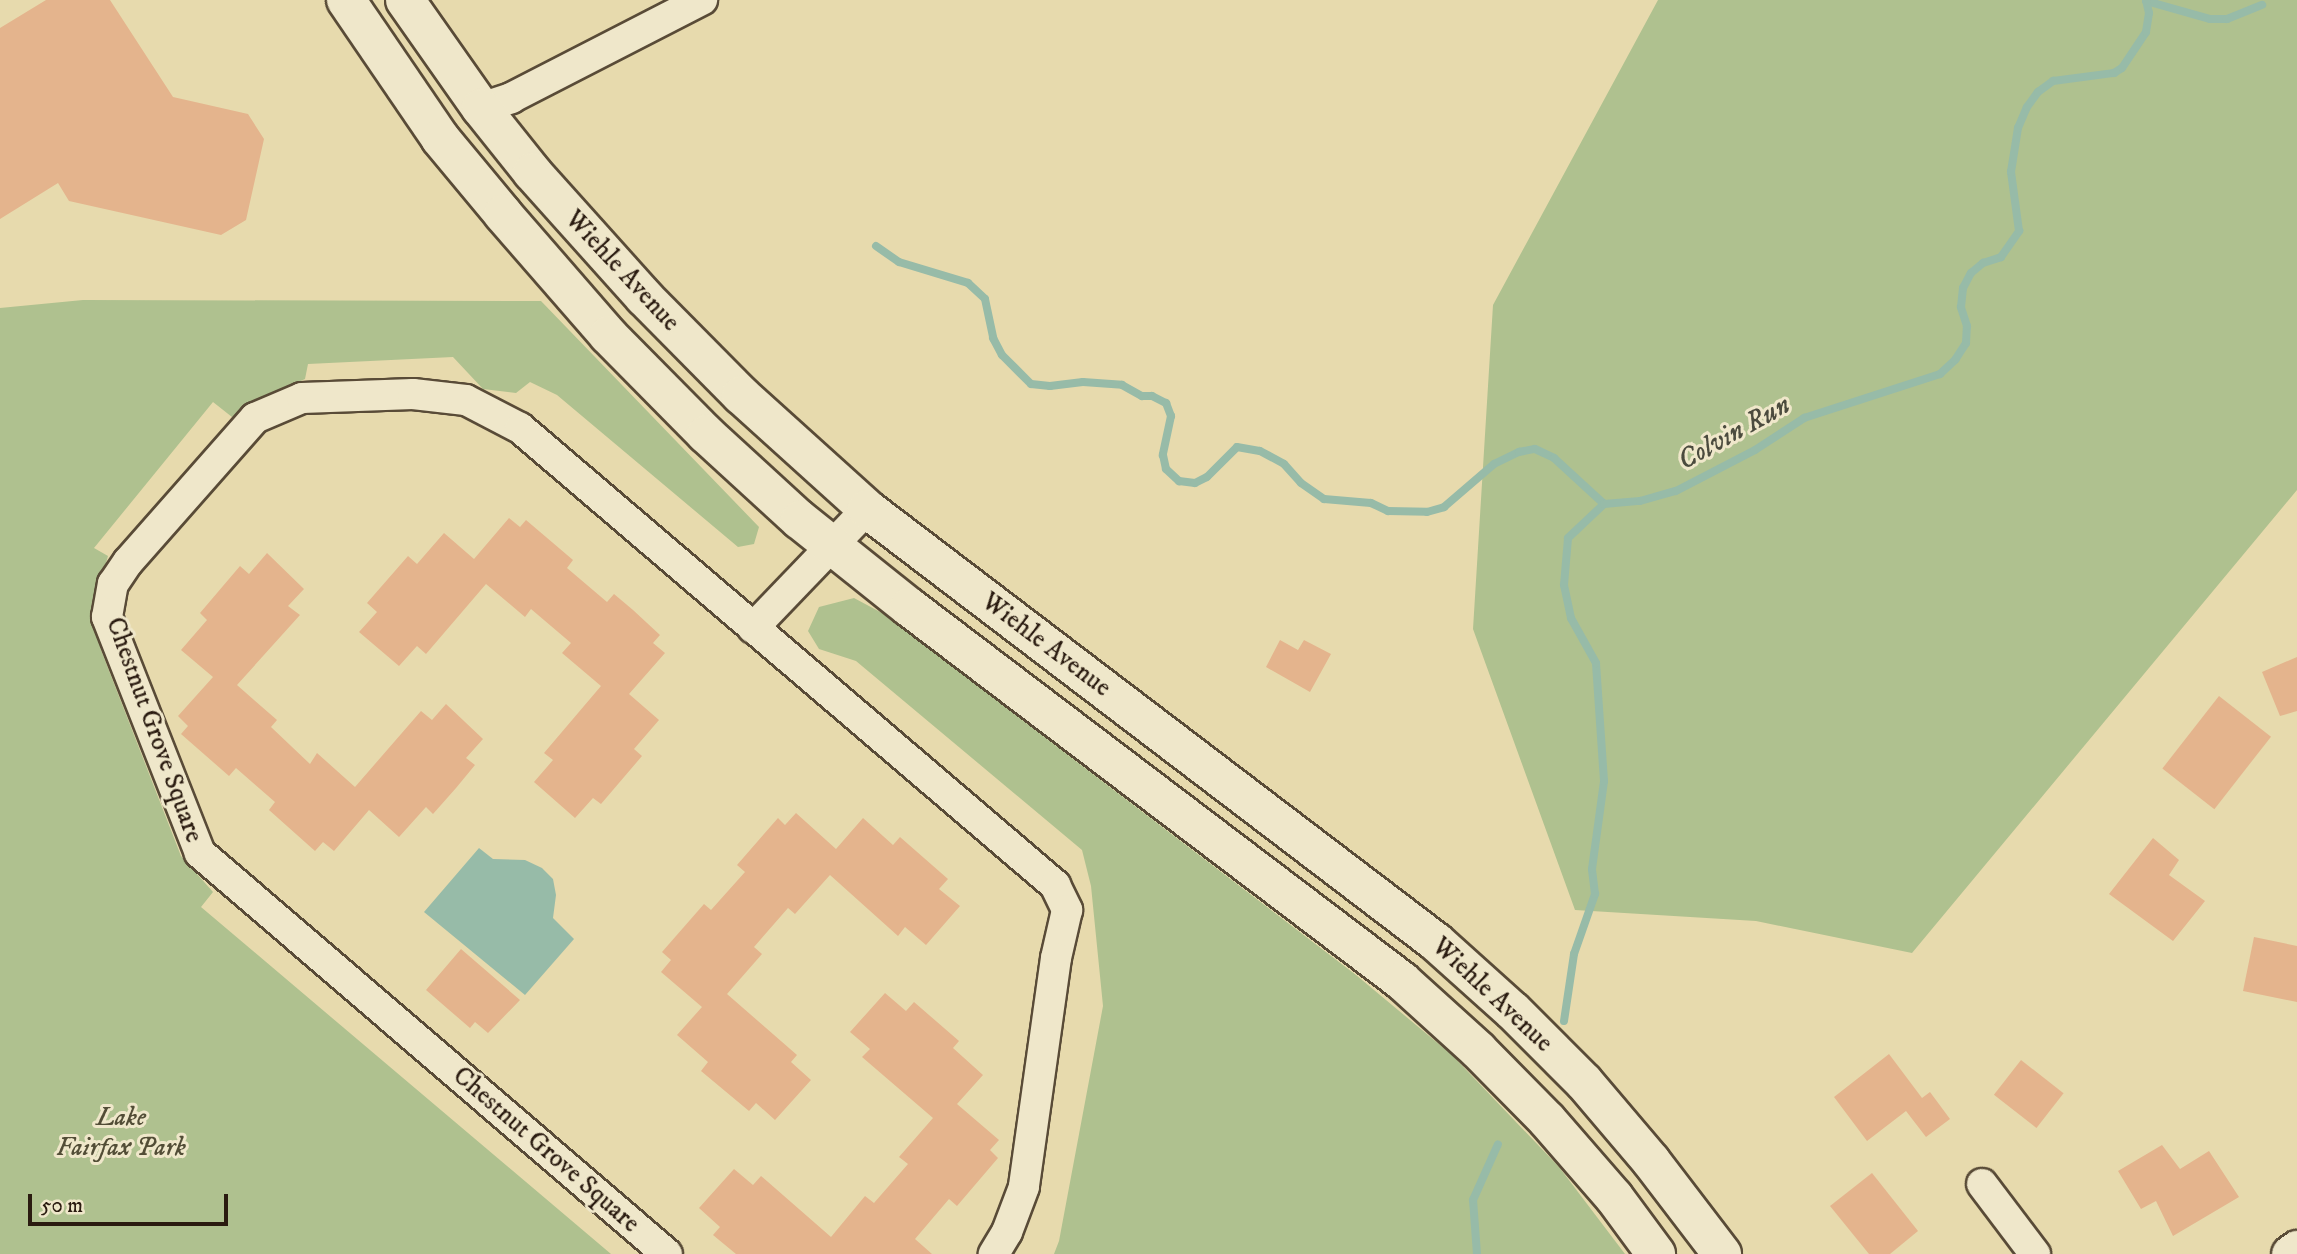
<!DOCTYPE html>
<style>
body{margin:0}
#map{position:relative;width:2297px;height:1254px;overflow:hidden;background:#e7daad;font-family:"IM FELL DW Pica",serif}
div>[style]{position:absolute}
.green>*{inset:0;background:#afc18f}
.water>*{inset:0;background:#97bba8}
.stream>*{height:8px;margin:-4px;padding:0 4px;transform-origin:4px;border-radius:4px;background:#97bba8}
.building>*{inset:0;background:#e4b48d;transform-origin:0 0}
.roads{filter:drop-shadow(2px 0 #594b37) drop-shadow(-2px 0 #594b37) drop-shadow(0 2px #594b37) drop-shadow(0 -2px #594b37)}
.minor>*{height:30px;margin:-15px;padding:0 15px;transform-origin:15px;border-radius:15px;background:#efe7ca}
.tertiary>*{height:37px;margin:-18.5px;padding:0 18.5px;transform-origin:18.5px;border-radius:18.5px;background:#efe7ca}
.secondary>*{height:38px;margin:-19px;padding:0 19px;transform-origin:19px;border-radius:19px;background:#efe7ca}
span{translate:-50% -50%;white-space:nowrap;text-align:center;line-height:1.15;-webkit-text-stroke:6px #efe7ca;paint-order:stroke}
.street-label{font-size:26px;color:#2a1b10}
.park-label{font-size:26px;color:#524d36;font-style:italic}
.water-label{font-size:28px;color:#4b4b3e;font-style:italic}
.scale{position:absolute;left:28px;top:1194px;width:200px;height:32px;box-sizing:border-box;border:4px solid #2a1b10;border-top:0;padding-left:9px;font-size:21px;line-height:24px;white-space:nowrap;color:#2a1b10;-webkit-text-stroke:5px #efe7ca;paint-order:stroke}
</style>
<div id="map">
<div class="green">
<div style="clip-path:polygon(1658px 0,2297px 0,2297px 490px,1912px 953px,1756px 921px,1575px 910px,1473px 629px,1493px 305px)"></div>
<div style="clip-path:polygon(83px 300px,541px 301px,759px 527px,754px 544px,738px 547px,557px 395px,530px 382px,516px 393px,483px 389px,453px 357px,308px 364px,305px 379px,246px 406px,232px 417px,213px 402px,94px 548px,108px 556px,93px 609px,101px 650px,181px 856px,213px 892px,201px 907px,611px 1254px,0 1254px,0 308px)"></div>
<div style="clip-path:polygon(854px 598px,882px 613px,1356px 975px,1452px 1055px,1559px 1167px,1625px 1254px,1054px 1254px,1059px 1241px,1103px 1006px,1091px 886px,1082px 850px,856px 661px,819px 649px,808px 631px,819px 607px)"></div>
</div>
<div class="water">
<div style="clip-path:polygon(479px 848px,493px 859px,525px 860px,542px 868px,553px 879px,556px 895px,553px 918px,574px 939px,525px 995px,424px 912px)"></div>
</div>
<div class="stream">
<div style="left:2146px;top:1px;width:66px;rotate:15.7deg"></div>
<div style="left:2210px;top:19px;width:17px"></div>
<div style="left:2227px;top:19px;width:38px;rotate:-22deg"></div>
<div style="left:876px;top:246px;width:28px;rotate:35deg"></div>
<div style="left:899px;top:262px;width:72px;rotate:16.9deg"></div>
<div style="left:968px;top:283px;width:23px;rotate:43deg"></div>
<div style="left:985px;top:299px;width:40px;rotate:78deg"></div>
<div style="left:993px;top:338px;width:19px;rotate:62deg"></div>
<div style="left:1002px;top:355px;width:41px;rotate:45deg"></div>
<div style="left:1031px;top:384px;width:19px;rotate:6deg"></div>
<div style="left:1050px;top:386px;width:33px;rotate:-7deg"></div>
<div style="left:1083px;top:382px;width:39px;rotate:4deg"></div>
<div style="left:1122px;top:385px;width:23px;rotate:29deg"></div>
<div style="left:1142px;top:396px;width:10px"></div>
<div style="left:1152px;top:396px;width:16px;rotate:27deg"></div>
<div style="left:1166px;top:403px;width:14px;rotate:69deg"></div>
<div style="left:1171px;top:416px;width:40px;rotate:102deg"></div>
<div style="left:1163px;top:455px;width:14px;rotate:78deg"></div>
<div style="left:1166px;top:469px;width:18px;rotate:43deg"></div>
<div style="left:1179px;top:481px;width:16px;rotate:7deg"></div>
<div style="left:1195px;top:483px;width:13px;rotate:-27deg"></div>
<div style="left:1207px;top:477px;width:42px;rotate:-45deg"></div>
<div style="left:1237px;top:447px;width:23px;rotate:10deg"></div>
<div style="left:1260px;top:451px;width:27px;rotate:28deg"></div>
<div style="left:1284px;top:464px;width:25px;rotate:48deg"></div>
<div style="left:1301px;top:483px;width:28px;rotate:35deg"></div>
<div style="left:1324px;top:499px;width:47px;rotate:4.9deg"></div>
<div style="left:1371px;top:503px;width:19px;rotate:25deg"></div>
<div style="left:1388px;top:511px;width:39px;rotate:1deg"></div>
<div style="left:1427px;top:512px;width:18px;rotate:-16deg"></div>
<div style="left:1444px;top:507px;width:66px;rotate:-40.7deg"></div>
<div style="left:1494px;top:464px;width:28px;rotate:-26deg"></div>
<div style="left:1519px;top:452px;width:16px;rotate:-11deg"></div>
<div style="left:1535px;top:449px;width:21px;rotate:25deg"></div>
<div style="left:1554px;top:458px;width:68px;rotate:42.6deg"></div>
<div style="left:1564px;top:1021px;width:68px;rotate:-81.5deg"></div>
<div style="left:1574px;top:954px;width:64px;rotate:-70.7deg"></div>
<div style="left:1595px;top:894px;width:25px;rotate:-97deg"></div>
<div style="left:1592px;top:869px;width:89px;rotate:-82.2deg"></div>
<div style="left:1604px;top:781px;width:118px;rotate:-93.9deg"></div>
<div style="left:1596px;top:663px;width:51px;rotate:-119.1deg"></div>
<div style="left:1571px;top:618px;width:34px;rotate:-102deg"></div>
<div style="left:1564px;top:585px;width:47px;rotate:-85.1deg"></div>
<div style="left:1568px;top:538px;width:50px;rotate:-43.4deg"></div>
<div style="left:1604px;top:504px;width:36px;rotate:-5deg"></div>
<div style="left:1640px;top:501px;width:37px;rotate:-16deg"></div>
<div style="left:1676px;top:491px;width:89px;rotate:-27.4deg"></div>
<div style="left:1755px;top:450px;width:59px;rotate:-33.1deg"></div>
<div style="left:1804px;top:418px;width:143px;rotate:-17.9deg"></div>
<div style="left:1940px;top:374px;width:21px;rotate:-43deg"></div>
<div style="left:1955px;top:360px;width:20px;rotate:-57deg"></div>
<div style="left:1966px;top:343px;width:17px;rotate:-87deg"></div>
<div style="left:1967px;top:326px;width:20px;rotate:-108deg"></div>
<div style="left:1961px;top:307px;width:19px;rotate:-84deg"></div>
<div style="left:1963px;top:288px;width:17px;rotate:-62deg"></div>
<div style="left:1971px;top:273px;width:16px;rotate:-40deg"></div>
<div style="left:1983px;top:263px;width:19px;rotate:-18deg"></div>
<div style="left:2001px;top:257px;width:32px;rotate:-55deg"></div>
<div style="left:2019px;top:231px;width:60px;rotate:-97.7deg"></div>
<div style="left:2011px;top:172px;width:45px;rotate:-81deg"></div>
<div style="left:2018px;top:128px;width:23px;rotate:-67deg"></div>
<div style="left:2027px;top:107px;width:19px;rotate:-54deg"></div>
<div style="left:2038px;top:92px;width:19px;rotate:-36deg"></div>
<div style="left:2053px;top:81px;width:62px;rotate:-7.5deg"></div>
<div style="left:2114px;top:73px;width:9px;rotate:-32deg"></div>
<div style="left:2122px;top:68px;width:43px;rotate:-56.3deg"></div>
<div style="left:2146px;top:32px;width:19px;rotate:-81deg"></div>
<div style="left:2149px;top:13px;width:13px;rotate:-103deg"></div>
<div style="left:1477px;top:1254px;width:54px;rotate:-94.2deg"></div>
<div style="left:1473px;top:1200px;width:61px;rotate:-65.9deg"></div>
</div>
<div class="building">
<div style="clip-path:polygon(46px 0,110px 0,173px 97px,248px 114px,264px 139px,246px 220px,221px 235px,69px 201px,58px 183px,0 219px,0 28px)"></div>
<div style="clip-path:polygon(509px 518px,520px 527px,526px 520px,573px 560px,567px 568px,607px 602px,614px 594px,633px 610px,660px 635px,653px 643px,665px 653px,629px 694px,659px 720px,634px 749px,642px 756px,601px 804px,593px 798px,575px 818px,534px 782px,553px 760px,544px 753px,601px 686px,562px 653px,571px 643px,531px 609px,525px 617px,486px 584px,426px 654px,417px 646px,399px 666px,359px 632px,377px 612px,367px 603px,408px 556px,417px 564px,444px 533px,474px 559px)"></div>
<div style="clip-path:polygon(267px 553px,304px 589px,288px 606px,300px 615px,237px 685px,277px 720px,271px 727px,310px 764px,317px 753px,355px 787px,421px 711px,432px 720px,446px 704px,483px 739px,466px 758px,475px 765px,456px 788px,433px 814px,426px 807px,399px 837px,369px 810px,334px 851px,323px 842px,315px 851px,269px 810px,275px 802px,236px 768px,229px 776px,181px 734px,188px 726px,178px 716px,213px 677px,181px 650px,207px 620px,200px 613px,240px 566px,249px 574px)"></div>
<div style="clip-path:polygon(1280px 640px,1298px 650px,1304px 640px,1331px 654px,1310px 692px,1266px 667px)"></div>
<div style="clip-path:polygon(2297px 657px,2297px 711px,2280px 716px,2262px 672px)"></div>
<div style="left:2219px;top:696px;width:66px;height:92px;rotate:38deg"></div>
<div style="clip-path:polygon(796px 813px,836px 849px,863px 818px,893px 845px,900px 837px,948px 879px,939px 889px,960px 906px,926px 945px,905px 927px,898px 936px,830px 875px,795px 914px,788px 908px,754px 947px,762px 954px,727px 994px,797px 1055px,791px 1062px,811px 1080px,775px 1120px,756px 1103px,749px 1111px,701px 1071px,708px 1062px,677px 1035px,702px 1007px,661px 972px,671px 960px,662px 952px,704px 904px,711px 910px,745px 872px,737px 865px,778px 818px,785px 825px)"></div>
<div style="clip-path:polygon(2153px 838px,2179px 860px,2169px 875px,2205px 901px,2173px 941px,2109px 894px)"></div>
<div style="clip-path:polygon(2254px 937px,2297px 946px,2297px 1002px,2243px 991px)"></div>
<div style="clip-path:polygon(461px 949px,520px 1000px,488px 1033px,475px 1022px,470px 1028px,426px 990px)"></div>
<div style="clip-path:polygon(885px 993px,906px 1011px,914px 1002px,959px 1041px,953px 1048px,983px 1075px,957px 1104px,999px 1140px,990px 1150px,998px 1158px,957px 1206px,949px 1199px,915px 1239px,932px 1254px,736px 1254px,713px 1235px,720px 1227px,699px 1208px,734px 1169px,753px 1185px,761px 1176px,831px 1237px,865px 1196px,874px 1203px,908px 1164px,899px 1157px,933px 1118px,862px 1057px,870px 1049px,850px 1032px)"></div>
<div style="clip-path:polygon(1889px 1054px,1922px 1098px,1930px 1092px,1950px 1119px,1926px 1137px,1906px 1111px,1867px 1141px,1834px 1097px)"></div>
<div style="left:2021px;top:1060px;width:54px;height:44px;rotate:38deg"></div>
<div style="clip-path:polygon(2162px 1145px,2180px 1169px,2209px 1151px,2239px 1197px,2173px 1236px,2156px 1201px,2141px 1209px,2118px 1171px)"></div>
<div style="clip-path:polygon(1872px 1173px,1918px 1231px,1890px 1254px,1869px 1254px,1830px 1206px)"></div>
</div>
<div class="roads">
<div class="minor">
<div style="left:481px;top:108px;width:32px;rotate:-18deg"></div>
<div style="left:511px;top:98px;width:215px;rotate:-27.2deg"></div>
<div style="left:753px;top:628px;width:165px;rotate:-46.2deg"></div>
<div style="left:1982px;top:1184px;width:88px;rotate:52.9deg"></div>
<div style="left:667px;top:1254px;width:616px;rotate:-139.35deg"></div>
<div style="left:200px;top:853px;width:254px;rotate:-111.5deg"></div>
<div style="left:107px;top:617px;width:34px;rotate:-80deg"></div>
<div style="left:113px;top:584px;width:27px;rotate:-56deg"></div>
<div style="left:128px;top:562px;width:192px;rotate:-48.6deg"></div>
<div style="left:255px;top:418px;width:51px;rotate:-23.1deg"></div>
<div style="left:302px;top:398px;width:111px;rotate:-2.1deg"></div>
<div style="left:413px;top:394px;width:53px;rotate:6.5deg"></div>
<div style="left:466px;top:400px;width:61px;rotate:27.4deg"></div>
<div style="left:520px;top:428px;width:704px;rotate:40.5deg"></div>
<div style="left:1055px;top:885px;width:28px;rotate:64deg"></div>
<div style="left:1067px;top:910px;width:49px;rotate:102.9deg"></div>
<div style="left:1056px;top:958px;width:231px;rotate:98deg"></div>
<div style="left:1024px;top:1187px;width:48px;rotate:110.7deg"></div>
<div style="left:1007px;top:1232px;width:26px;rotate:121deg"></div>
</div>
<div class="tertiary">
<div style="left:2290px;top:1254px;width:9px;rotate:-36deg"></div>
</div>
<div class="secondary">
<div style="left:346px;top:0;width:167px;rotate:55.7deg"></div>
<div style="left:440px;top:138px;width:99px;rotate:50.3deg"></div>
<div style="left:503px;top:214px;width:160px;rotate:49deg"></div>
<div style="left:608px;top:335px;width:139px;rotate:45.3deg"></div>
<div style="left:706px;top:434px;width:127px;rotate:42.5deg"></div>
<div style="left:800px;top:520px;width:139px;rotate:38.6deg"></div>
<div style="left:909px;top:607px;width:619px;rotate:37.18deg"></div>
<div style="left:1402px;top:981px;width:103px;rotate:42.2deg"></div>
<div style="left:1478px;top:1050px;width:98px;rotate:45.4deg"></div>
<div style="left:1547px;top:1120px;width:102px;rotate:49deg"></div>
<div style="left:1614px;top:1197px;width:71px;rotate:53.6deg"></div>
<div style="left:405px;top:0;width:132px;rotate:54.9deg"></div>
<div style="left:481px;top:108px;width:82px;rotate:51.4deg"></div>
<div style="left:532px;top:172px;width:168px;rotate:48.1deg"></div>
<div style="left:644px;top:297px;width:138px;rotate:45.3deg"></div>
<div style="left:741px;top:395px;width:170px;rotate:42.1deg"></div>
<div style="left:867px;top:509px;width:715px;rotate:37.27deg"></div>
<div style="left:1436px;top:942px;width:103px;rotate:41.9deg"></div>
<div style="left:1513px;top:1011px;width:100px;rotate:45deg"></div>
<div style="left:1584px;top:1082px;width:104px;rotate:49.7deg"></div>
<div style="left:1651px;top:1161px;width:117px;rotate:52.6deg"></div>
</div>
</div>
<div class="street-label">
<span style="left:622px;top:271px;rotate:47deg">Wiehle Avenue</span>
<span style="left:1046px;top:645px;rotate:37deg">Wiehle Avenue</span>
<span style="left:154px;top:730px;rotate:70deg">Chestnut Grove Square</span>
<span style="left:1492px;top:995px;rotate:43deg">Wiehle Avenue</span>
<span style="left:546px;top:1150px;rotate:41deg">Chestnut Grove Square</span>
</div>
<div class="park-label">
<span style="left:121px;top:1133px">Lake<br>Fairfax Park</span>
</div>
<div class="water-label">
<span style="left:1734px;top:433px;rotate:-29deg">Colvin Run</span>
</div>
<div class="scale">50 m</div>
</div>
